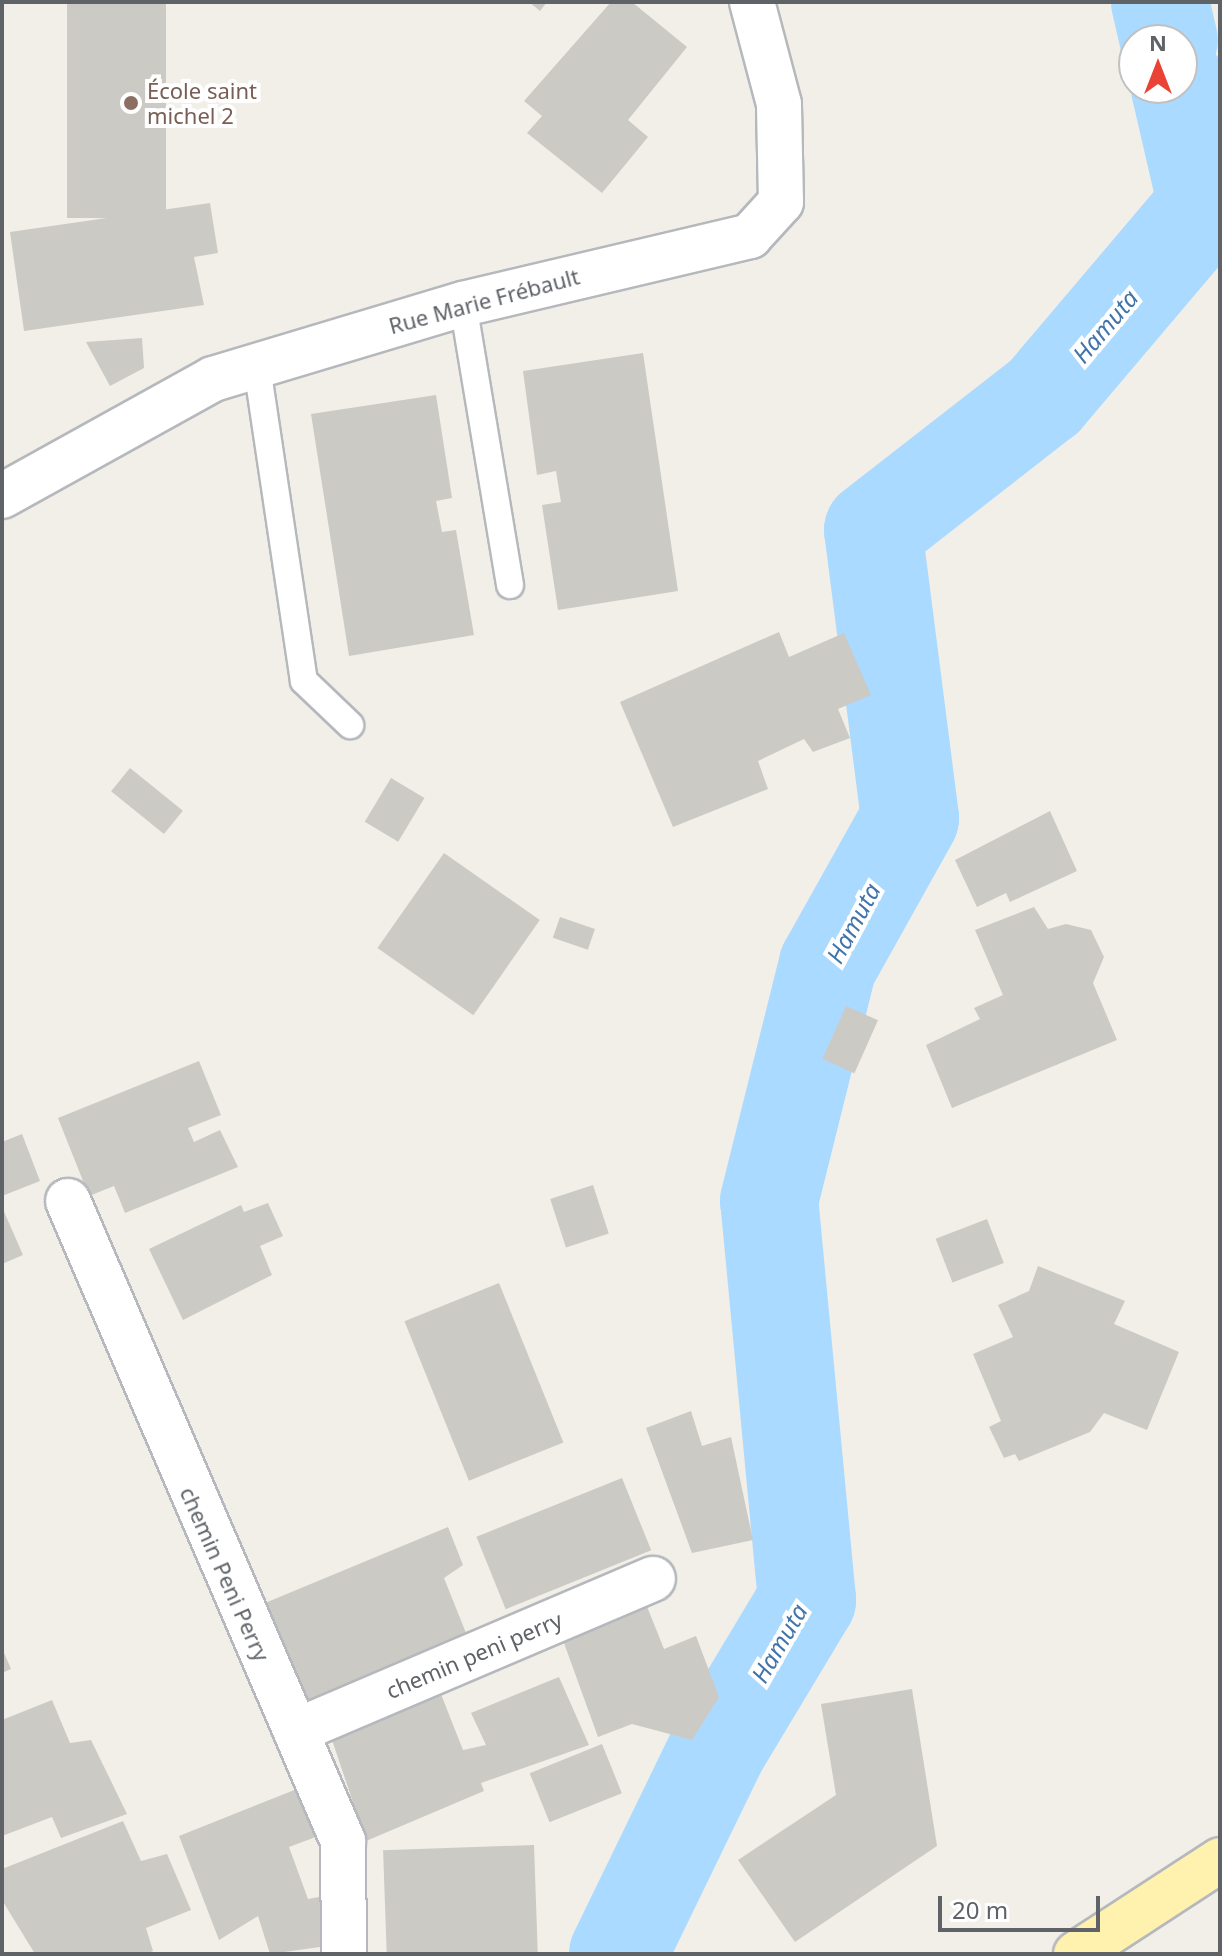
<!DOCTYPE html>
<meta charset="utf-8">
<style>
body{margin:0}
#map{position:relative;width:1222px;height:1956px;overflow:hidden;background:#f1efe8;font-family:"Noto Sans",sans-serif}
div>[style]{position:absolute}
.river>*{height:98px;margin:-49px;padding:0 49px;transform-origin:49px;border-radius:49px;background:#aadaff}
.building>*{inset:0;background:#cccac5;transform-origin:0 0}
.roads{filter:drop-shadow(2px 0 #b5b8bc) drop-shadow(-2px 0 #b5b8bc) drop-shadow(0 2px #b5b8bc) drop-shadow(0 -2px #b5b8bc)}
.lane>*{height:26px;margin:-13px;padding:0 13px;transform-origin:13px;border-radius:13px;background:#fff}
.street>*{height:44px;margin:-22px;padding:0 22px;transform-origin:22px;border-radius:22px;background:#fff}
.primary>*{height:44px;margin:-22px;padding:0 22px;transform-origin:22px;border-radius:22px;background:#fff2af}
.dots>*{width:22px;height:22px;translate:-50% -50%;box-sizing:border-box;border:4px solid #fff;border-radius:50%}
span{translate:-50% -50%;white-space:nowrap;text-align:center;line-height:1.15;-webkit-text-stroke:8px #fff;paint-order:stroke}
.education-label{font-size:22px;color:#785e54}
.left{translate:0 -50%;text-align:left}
.street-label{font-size:22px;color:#5f6368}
.water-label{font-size:24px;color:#4174aa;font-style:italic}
.frame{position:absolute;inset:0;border:4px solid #5f6368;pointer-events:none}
.north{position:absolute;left:1118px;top:24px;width:80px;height:80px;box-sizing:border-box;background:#fff;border:2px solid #bfc1c3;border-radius:50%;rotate:0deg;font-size:22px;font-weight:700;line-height:32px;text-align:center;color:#5f6368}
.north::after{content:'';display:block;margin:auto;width:28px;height:36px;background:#ea4335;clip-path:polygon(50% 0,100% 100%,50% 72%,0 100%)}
.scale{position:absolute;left:938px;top:1896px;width:162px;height:36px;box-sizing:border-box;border:4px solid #5f6368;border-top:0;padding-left:10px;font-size:24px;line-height:28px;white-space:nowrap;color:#5f6368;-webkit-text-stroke:6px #fff;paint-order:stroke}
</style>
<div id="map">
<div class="river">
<div style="left:1160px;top:2px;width:39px;rotate:77deg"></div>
<div style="left:618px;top:1954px;width:229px;rotate:-64.1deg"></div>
<div style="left:718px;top:1748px;width:173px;rotate:-59deg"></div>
<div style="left:807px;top:1600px;width:401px;rotate:-95.4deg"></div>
<div style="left:769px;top:1201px;width:243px;rotate:-76deg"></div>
<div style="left:828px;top:965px;width:168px;rotate:-60.8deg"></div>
<div style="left:910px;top:818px;width:290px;rotate:-97.3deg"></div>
<div style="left:873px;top:530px;width:217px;rotate:-37.9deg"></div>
<div style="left:1044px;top:397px;width:252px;rotate:-49.7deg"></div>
<div style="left:1207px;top:205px;width:120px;rotate:-103deg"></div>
</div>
<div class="building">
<div style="left:67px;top:2px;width:99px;height:216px"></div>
<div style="clip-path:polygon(529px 2px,547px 2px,540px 11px)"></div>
<div style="clip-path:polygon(611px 2px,632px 2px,687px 47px,628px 120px,648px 137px,602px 193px,527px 133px,542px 116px,524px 101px)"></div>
<div style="clip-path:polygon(210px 203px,218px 253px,194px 257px,204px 305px,24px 331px,10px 232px)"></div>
<div style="clip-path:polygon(142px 338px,144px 368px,110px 386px,86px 342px)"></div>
<div style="clip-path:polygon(643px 353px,678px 591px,558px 610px,542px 505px,561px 502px,556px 471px,537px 475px,523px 371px)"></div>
<div style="clip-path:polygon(436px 395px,452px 498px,436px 501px,442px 532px,456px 530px,474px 635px,349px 656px,311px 414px)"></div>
<div style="clip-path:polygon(779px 632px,789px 657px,844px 633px,871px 695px,838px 709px,850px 738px,813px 752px,804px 739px,758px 761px,768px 789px,673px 827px,620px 702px)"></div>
<div style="left:130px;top:768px;width:68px;height:30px;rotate:39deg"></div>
<div style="left:391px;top:778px;width:39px;height:51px;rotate:31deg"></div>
<div style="clip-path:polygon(1050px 811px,1077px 871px,1010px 902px,1006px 893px,977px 907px,955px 860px)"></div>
<div style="left:444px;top:853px;width:117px;height:116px;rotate:35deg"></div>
<div style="clip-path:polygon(1034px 907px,1048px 929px,1066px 924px,1091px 930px,1104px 957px,1093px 983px,1117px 1040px,952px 1108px,926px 1045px,980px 1019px,974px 1008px,1003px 995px,975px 930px)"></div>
<div style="left:560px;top:917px;width:37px;height:22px;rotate:19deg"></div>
<div style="left:846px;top:1006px;width:35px;height:58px;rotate:24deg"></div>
<div style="clip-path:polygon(199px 1061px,221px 1115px,188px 1128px,194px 1142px,220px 1130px,238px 1167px,125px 1213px,114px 1186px,89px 1196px,58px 1118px)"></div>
<div style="clip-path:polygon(22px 1134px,40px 1181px,2px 1196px,2px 1142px)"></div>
<div style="left:593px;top:1185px;width:51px;height:45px;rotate:72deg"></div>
<div style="clip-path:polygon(268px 1203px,283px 1236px,260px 1246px,272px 1275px,183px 1320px,149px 1249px,241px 1205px,244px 1212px)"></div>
<div style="clip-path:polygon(2px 1207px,23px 1255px,2px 1264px)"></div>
<div style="left:987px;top:1219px;width:47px;height:55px;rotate:69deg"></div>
<div style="clip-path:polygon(1038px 1266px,1125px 1301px,1114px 1324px,1179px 1352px,1147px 1430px,1104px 1413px,1090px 1432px,1019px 1461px,1015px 1454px,1004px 1458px,989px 1427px,1001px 1421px,973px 1354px,1013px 1337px,998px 1305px,1029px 1291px)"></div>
<div style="left:499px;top:1283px;width:172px;height:102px;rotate:68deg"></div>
<div style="clip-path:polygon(691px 1411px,702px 1446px,731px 1437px,753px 1540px,692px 1553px,646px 1428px)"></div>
<div style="left:622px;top:1478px;width:78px;height:157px;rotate:68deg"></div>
<div style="clip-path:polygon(448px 1527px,463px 1565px,444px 1578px,468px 1638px,308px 1704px,265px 1603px)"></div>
<div style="clip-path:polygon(644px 1599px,664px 1649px,696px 1636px,719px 1697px,692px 1740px,632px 1724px,598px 1737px,560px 1632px)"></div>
<div style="clip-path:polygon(2px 1648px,11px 1669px,2px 1673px)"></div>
<div style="clip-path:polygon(559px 1677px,589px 1745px,481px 1783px,484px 1791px,366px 1841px,327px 1725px,435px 1679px,463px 1750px,486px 1745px,471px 1713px)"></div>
<div style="clip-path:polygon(912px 1689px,937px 1846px,795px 1942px,738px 1860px,836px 1795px,821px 1704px)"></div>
<div style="clip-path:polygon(52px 1700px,70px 1743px,91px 1740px,127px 1814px,61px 1838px,52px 1817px,2px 1836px,2px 1720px)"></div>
<div style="left:602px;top:1744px;width:53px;height:78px;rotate:68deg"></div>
<div style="clip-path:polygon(302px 1787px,321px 1835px,289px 1847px,308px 1899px,330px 1895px,327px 1946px,270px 1954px,258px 1916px,219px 1940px,179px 1836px)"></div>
<div style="clip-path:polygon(123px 1821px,141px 1861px,167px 1854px,191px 1910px,146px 1928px,153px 1951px,146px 1954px,35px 1954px,2px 1900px,2px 1869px)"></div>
<div style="left:534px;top:1845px;width:109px;height:151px;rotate:88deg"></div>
</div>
<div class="roads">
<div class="lane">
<div style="left:463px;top:304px;width:285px;rotate:80.5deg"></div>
<div style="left:257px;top:367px;width:317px;rotate:81.5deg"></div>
<div style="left:304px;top:681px;width:64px;rotate:43.7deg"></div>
</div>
<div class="street">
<div style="left:2px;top:496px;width:241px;rotate:-29deg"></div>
<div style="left:213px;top:379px;width:261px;rotate:-16.7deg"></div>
<div style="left:463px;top:304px;width:295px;rotate:-13.3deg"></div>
<div style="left:750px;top:236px;width:46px;rotate:-47.6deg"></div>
<div style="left:781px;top:202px;width:98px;rotate:-91.2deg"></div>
<div style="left:779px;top:104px;width:106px;rotate:-104.8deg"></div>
<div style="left:68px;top:1201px;width:697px;rotate:66.75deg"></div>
<div style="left:343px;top:1841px;width:113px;rotate:89.5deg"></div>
<div style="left:296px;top:1731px;width:388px;rotate:-23.1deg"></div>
</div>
<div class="primary">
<div style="left:1076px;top:1954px;width:172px;rotate:-33.1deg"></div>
</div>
</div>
<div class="dots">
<div style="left:131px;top:103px;background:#8d6e63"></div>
</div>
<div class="education-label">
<span class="left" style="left:147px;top:103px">École saint<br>michel 2</span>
</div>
<div class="street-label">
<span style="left:484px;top:301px;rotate:-15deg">Rue Marie Frébault</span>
<span style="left:225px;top:1574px;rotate:66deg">chemin Peni Perry</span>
<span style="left:474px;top:1655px;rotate:-23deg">chemin peni perry</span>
</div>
<div class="water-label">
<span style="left:1105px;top:326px;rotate:-50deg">Hamuta</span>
<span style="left:853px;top:923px;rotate:-62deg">Hamuta</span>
<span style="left:779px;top:1643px;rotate:-60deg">Hamuta</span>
</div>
<div class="frame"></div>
<div class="north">N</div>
<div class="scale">20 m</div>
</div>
